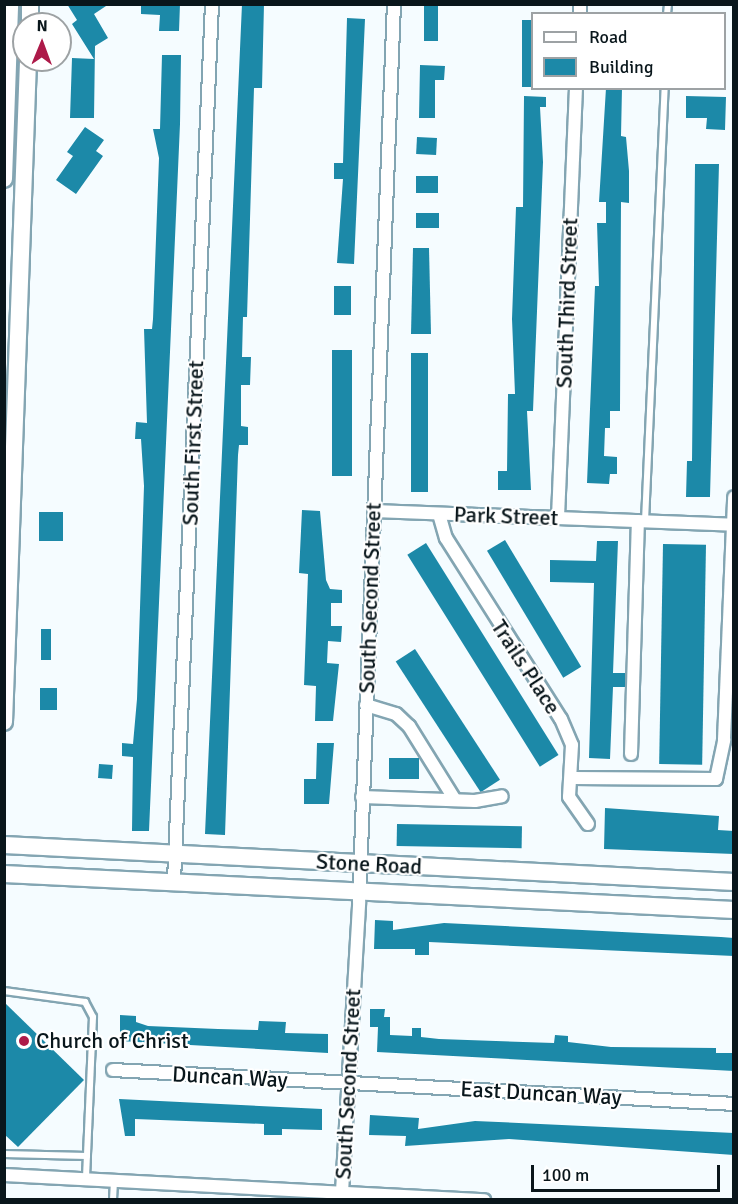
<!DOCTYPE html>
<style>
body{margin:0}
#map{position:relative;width:738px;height:1204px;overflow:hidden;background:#f5fcff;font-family:Signika,sans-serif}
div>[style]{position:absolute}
.building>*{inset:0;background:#1c89a8;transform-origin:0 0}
.roads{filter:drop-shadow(2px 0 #83a5b2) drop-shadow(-2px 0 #83a5b2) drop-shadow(0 2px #83a5b2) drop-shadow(0 -2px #83a5b2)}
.service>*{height:6px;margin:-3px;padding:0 3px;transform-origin:3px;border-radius:3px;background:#fff}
.minor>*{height:12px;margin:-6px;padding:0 6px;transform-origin:6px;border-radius:6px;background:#fff}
.secondary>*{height:16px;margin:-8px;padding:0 8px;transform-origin:8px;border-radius:8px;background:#fff}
.dots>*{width:16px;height:16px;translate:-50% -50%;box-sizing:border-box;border:3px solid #fff;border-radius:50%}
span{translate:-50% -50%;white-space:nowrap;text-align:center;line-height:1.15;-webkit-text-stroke:4.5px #fff;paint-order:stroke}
.street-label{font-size:22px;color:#09161b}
.poi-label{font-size:22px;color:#09161b}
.left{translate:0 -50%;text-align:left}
.frame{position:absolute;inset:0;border:6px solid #09161b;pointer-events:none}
.legend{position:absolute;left:531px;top:12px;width:195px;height:78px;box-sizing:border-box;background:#fff;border:2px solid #9da2a4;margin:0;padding:8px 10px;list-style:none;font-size:18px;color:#09161b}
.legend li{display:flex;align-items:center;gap:12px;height:30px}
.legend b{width:30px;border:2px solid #9da2a4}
.north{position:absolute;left:12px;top:12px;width:60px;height:60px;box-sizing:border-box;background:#fff;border:2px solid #9da2a4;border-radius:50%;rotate:1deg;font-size:16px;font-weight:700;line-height:24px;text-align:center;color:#09161b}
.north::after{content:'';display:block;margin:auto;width:21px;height:27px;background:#ad1a49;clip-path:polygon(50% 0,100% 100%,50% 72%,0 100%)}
.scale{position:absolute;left:531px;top:1165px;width:189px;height:27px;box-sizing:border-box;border:3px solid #09161b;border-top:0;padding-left:8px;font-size:18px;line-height:21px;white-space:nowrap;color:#09161b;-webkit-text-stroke:4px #fff;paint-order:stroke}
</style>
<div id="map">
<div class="building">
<div style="clip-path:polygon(67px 4px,109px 4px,94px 14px,108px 38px,95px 46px,94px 118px,70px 118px,72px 58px,94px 59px,72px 24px,77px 20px)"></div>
<div style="clip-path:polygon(141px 4px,180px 4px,179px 31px,159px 31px,160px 15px,141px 14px)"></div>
<div style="clip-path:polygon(242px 4px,264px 4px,262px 88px,254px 88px,247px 317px,243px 317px,242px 357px,251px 357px,250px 385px,241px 385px,241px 426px,248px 427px,248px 445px,239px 445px,238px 455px,225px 835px,205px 834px)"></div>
<div style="left:424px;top:4px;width:14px;height:37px"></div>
<div style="clip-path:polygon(347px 18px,365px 19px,354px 264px,337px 263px,343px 179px,334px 179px,334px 163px,343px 163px)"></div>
<div style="left:522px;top:20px;width:10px;height:67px"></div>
<div style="clip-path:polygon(162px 55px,181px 55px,180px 124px,149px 831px,132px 831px,133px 757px,122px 756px,122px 743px,133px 744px,137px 699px,144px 486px,141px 439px,135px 439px,136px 422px,147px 423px,144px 329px,152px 329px,153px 319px,159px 158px,153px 129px,160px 129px)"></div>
<div style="clip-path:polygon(420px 65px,445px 66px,444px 80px,435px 80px,435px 118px,419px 118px)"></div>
<div style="clip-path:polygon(606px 88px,622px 88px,621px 136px,626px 137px,629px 171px,629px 203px,621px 202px,620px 411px,610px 411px,610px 428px,605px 428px,604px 456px,617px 457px,617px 474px,610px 474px,609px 484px,587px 483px,595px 286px,599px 286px,597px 223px,606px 223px,606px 202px,599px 202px)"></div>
<div style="clip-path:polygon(524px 96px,546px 97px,546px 107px,540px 107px,543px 162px,533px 411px,527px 411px,531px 490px,498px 490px,498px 471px,507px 471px,508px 394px,515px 394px,512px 319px,516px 207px,523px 207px)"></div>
<div style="clip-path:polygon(686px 96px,726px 97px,725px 130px,706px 129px,707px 118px,686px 118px)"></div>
<div style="clip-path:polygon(85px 127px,104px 140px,96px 151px,103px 156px,76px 194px,56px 180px,73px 156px,67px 152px)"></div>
<div style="left:417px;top:137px;width:20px;height:17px;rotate:3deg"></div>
<div style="clip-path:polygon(695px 164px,719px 164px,710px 497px,686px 497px,687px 461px,692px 461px)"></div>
<div style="left:416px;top:176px;width:22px;height:17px"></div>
<div style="left:416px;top:213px;width:23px;height:15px"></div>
<div style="clip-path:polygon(413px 248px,429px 248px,431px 334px,411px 334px)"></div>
<div style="left:334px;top:286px;width:17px;height:29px"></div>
<div style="left:332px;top:350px;width:20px;height:126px"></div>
<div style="left:411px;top:353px;width:17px;height:139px"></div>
<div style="clip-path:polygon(302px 510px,320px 511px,326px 580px,330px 589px,342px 590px,342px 603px,331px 603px,331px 626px,342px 626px,341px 642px,328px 641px,327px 663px,339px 664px,333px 721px,315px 721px,316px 686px,304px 685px,308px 574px,299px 573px)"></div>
<div style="left:39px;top:512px;width:24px;height:29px"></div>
<div style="left:505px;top:540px;width:148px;height:21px;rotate:59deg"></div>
<div style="clip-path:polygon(597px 541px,618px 541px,613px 673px,625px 673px,625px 687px,613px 687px,610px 759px,589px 758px,594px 583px,550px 582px,550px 560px,596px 561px)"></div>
<div style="left:426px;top:543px;width:250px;height:22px;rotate:58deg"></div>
<div style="left:663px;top:544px;width:43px;height:220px;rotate:1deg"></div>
<div style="left:41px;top:629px;width:10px;height:31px"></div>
<div style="left:415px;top:649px;width:156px;height:23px;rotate:57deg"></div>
<div style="left:40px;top:688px;width:17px;height:22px"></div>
<div style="clip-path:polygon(317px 743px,334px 743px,329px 804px,304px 804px,304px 779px,316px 779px)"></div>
<div style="left:389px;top:758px;width:30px;height:21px"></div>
<div style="left:99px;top:764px;width:14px;height:14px;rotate:4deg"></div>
<div style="clip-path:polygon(605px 808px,719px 816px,718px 830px,734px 831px,734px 854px,604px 849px)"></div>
<div style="left:397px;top:824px;width:125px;height:22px;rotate:1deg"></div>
<div style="clip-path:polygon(375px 920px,393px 921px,393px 930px,444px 923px,721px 937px,734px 938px,734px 956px,429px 942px,429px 955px,415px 955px,415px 949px,374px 949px)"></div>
<div style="clip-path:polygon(4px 1002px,84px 1080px,18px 1147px,4px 1134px)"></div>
<div style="clip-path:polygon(370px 1009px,385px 1009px,384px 1017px,390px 1017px,390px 1035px,412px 1036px,412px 1028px,421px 1028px,421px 1037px,439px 1039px,554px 1043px,555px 1035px,568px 1036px,568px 1042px,611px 1047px,716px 1048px,716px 1053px,734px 1053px,734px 1071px,377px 1052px,378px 1027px,370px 1027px)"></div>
<div style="clip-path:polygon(120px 1015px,136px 1016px,136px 1022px,148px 1026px,218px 1029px,258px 1030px,259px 1021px,286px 1022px,285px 1033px,328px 1034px,328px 1053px,120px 1041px)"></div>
<div style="clip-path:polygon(119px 1099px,322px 1109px,322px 1130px,282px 1129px,282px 1135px,264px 1135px,264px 1124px,135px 1119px,135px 1136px,125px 1136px)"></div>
<div style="clip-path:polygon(370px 1115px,419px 1118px,418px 1129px,475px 1121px,734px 1133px,734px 1155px,509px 1139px,405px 1146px,406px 1136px,369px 1135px)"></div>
</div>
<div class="roads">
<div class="service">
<div style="left:667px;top:14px;width:10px;rotate:-84deg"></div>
<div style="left:645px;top:521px;width:433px;rotate:-87.4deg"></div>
<div style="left:4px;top:991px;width:82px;rotate:7.7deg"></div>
<div style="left:85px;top:1002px;width:17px;rotate:62deg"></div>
<div style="left:93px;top:1017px;width:162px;rotate:92.5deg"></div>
<div style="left:4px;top:1154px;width:83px;rotate:1.4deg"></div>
<div style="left:113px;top:1200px;width:19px;rotate:-87deg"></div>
</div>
<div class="minor">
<div style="left:580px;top:14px;width:10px;rotate:-90deg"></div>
<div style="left:374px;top:511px;width:360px;rotate:2.2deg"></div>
<div style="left:439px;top:514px;width:25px;rotate:74deg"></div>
<div style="left:446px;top:538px;width:214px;rotate:57.6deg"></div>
<div style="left:561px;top:719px;width:28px;rotate:67deg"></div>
<div style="left:572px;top:745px;width:52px;rotate:93.3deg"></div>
<div style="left:569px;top:797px;width:33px;rotate:55deg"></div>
<div style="left:558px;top:517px;width:429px;rotate:-87.6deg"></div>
<div style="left:366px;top:705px;width:31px;rotate:17deg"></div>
<div style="left:396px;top:714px;width:18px;rotate:43deg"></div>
<div style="left:409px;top:726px;width:87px;rotate:58.1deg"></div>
<div style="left:631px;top:754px;width:233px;rotate:-88.3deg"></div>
<div style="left:573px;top:778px;width:143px;rotate:0.4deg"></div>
<div style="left:716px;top:779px;width:40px;rotate:-78deg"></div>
<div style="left:724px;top:740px;width:243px;rotate:-87.6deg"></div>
<div style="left:362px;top:797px;width:113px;rotate:2deg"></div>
<div style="left:475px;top:801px;width:27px;rotate:-10deg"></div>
<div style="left:174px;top:881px;width:878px;rotate:-87.52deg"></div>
<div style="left:113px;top:1070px;width:622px;rotate:3.13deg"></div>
<div style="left:4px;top:1175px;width:481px;rotate:3deg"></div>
<div style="left:342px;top:1192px;width:290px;rotate:-86.6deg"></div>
<div style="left:359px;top:902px;width:899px;rotate:-87.77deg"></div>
</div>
<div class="secondary">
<div style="left:30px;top:24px;width:20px;rotate:-90deg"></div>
<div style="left:4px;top:179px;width:175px;rotate:-88deg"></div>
<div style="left:4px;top:722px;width:662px;rotate:-87.92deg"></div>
<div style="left:4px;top:845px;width:731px;rotate:2.9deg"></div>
<div style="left:4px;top:874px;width:731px;rotate:2.82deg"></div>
</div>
</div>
<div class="dots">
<div style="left:24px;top:1041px;background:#ad1a49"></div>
</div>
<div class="street-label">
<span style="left:567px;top:303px;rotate:-88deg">South Third Street</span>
<span style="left:193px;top:443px;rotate:-88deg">South First Street</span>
<span style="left:506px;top:516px;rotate:2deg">Park Street</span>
<span style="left:370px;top:598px;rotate:-88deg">South Second Street</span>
<span style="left:526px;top:667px;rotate:57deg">Trails Place</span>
<span style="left:369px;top:864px;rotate:3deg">Stone Road</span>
<span style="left:230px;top:1077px;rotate:3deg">Duncan Way</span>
<span style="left:348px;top:1084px;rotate:-87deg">South Second Street</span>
<span style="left:541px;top:1093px;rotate:3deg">East Duncan Way</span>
</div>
<div class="poi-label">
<span class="left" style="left:36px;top:1041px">Church of Christ</span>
</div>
<div class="frame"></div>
<ul class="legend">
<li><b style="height:8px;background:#fff"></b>Road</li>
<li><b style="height:16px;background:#1c89a8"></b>Building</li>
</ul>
<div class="north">N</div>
<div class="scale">100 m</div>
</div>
